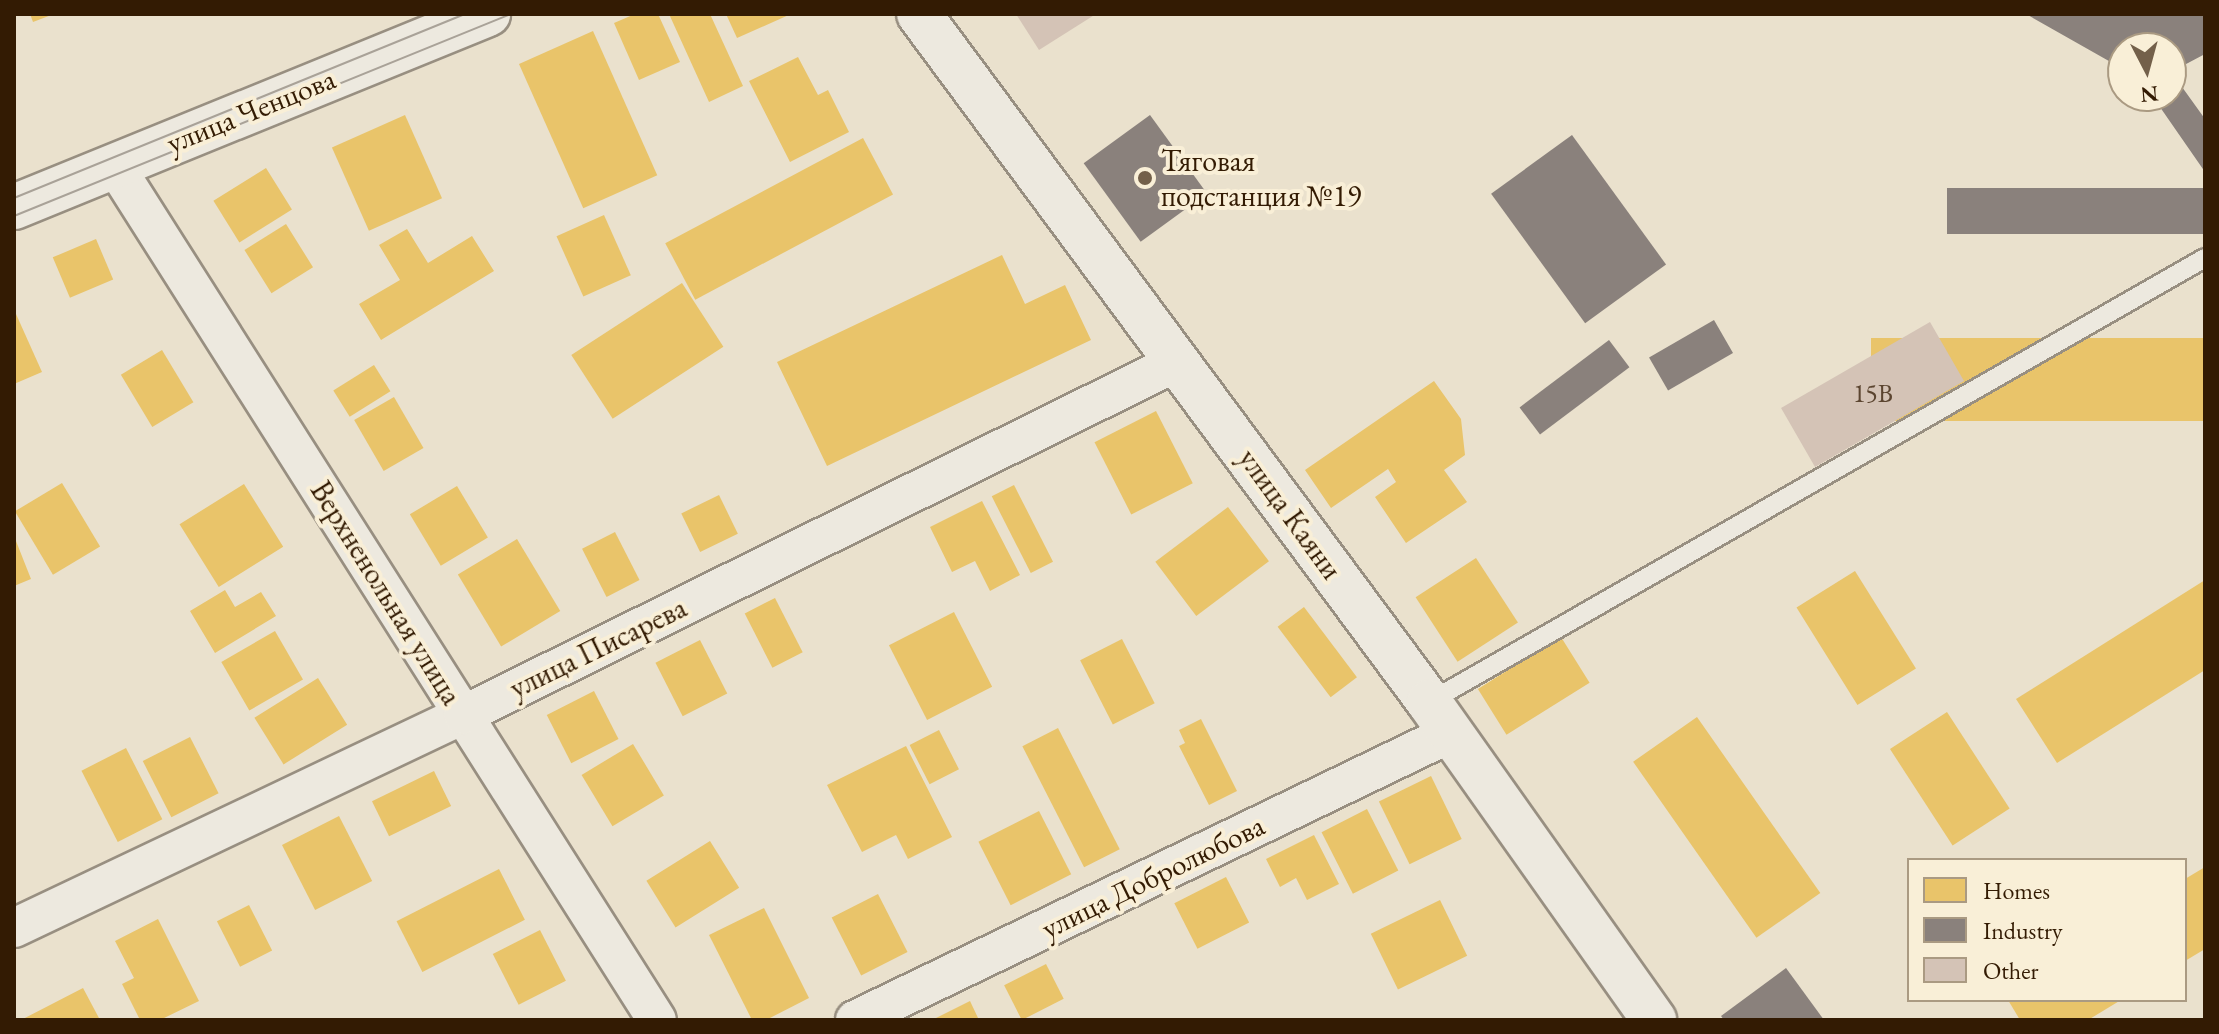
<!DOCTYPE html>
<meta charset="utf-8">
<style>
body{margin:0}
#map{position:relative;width:2219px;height:1034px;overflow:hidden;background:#eae1cd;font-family:"EB Garamond",serif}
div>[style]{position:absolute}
.homes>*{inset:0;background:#e9c46a;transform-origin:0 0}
.industry>*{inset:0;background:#8a817c;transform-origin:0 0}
.building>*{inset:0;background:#d4c3b6;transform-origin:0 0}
.roads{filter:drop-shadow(2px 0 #988f81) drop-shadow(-2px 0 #988f81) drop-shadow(0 2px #988f81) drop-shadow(0 -2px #988f81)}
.lane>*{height:18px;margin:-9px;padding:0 9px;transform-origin:9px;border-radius:9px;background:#ede9df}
.street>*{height:38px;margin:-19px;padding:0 19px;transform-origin:19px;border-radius:19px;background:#ede9df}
.secondary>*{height:44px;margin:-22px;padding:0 22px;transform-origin:22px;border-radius:22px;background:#ede9df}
.tram>*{height:2px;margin:-1px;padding:0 1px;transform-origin:1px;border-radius:1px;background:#a9a298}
.dots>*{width:22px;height:22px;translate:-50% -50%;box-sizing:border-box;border:4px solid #f9efd7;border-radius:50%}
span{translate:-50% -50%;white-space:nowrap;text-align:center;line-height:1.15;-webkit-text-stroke:8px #f9efd7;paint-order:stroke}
.number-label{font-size:26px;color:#5b4530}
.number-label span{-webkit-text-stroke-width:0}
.street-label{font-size:30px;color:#331b03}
.poi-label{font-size:30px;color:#331b03}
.left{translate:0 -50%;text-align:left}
.frame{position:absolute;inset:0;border:16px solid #331b03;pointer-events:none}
.legend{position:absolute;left:1907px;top:858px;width:280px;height:144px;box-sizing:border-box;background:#f9efd7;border:2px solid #aa9a82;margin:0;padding:10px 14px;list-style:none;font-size:24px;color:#331b03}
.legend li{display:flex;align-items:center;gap:16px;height:40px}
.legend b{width:40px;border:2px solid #aa9a82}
.north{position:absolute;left:2107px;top:32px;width:80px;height:80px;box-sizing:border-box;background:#f9efd7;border:2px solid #aa9a82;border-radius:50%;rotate:174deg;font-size:22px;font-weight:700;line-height:32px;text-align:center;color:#331b03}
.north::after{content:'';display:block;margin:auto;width:28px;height:36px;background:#73604a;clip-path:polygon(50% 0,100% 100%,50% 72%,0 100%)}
</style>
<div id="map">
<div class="homes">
<div style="clip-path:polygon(30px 14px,54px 14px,33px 22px)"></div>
<div style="clip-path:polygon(635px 14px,658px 14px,680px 62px,639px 80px,614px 23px)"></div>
<div style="clip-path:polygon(669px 14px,710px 14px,743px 86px,709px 102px)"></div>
<div style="clip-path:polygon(726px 14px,791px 14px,737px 38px)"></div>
<div style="left:593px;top:31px;width:158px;height:81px;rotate:66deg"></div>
<div style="clip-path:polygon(798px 57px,818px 95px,828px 90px,849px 132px,790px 162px,749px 81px)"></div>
<div style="left:405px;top:115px;width:91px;height:80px;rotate:66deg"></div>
<div style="left:863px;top:138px;width:64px;height:224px;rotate:62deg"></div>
<div style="left:266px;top:168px;width:49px;height:62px;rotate:58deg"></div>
<div style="left:604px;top:215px;width:66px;height:52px;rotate:66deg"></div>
<div style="left:286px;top:224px;width:51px;height:49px;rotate:58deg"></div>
<div style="clip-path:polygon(407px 229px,428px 263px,472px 236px,494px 271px,381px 340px,359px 304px,400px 280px,379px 245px)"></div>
<div style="left:96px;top:239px;width:44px;height:47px;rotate:67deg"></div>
<div style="clip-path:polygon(1002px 255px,1025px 304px,1065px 285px,1091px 340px,827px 466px,777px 362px)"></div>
<div style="left:682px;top:283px;width:76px;height:132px;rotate:57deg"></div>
<div style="clip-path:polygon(16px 314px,42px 372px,14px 384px,14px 316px)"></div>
<div style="left:2205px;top:338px;width:83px;height:334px;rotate:90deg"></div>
<div style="left:162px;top:350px;width:61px;height:48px;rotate:59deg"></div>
<div style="left:374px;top:365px;width:31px;height:48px;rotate:58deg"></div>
<div style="clip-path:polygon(1434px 381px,1461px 419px,1465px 455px,1444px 470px,1467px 502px,1406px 543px,1375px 497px,1396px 482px,1388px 469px,1331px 508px,1305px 470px)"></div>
<div style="left:394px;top:397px;width:59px;height:46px;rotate:60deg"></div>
<div style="left:1156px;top:411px;width:81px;height:69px;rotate:63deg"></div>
<div style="left:62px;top:483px;width:74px;height:55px;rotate:59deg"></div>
<div style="left:244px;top:484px;width:74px;height:76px;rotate:58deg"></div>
<div style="left:1014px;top:485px;width:86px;height:25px;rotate:63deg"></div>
<div style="left:457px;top:486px;width:60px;height:55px;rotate:59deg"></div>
<div style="left:719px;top:495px;width:43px;height:42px;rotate:64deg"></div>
<div style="clip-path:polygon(982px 501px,1020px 575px,990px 591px,975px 561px,952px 572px,930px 527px)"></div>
<div style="left:1228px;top:507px;width:68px;height:91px;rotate:53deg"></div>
<div style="left:615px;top:532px;width:54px;height:37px;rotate:63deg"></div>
<div style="clip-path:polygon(14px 536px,31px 579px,14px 586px)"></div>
<div style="left:517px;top:539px;width:84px;height:69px;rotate:59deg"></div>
<div style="left:1476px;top:558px;width:77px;height:72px;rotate:57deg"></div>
<div style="left:1855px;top:571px;width:115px;height:69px;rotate:58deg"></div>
<div style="clip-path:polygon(2205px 580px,2205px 670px,2057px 763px,2016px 699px)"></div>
<div style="clip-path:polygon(225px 590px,235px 607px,261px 592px,276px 616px,215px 653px,190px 611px)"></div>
<div style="left:775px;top:598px;width:61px;height:34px;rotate:63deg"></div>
<div style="left:1304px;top:607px;width:88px;height:33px;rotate:53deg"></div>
<div style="left:954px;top:612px;width:84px;height:73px;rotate:63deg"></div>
<div style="left:275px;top:631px;width:56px;height:62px;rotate:60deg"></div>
<div style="left:1561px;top:637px;width:54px;height:98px;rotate:58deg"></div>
<div style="left:1122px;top:639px;width:72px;height:47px;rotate:63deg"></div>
<div style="left:700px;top:640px;width:60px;height:50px;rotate:63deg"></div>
<div style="left:318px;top:678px;width:55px;height:75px;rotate:58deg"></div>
<div style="left:594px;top:691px;width:54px;height:53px;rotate:63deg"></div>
<div style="left:1947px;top:712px;width:115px;height:68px;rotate:57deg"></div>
<div style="left:1697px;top:717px;width:215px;height:78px;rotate:55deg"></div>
<div style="clip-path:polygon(1201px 719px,1237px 791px,1209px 805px,1179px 746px,1185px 743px,1179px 730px)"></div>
<div style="left:1058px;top:728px;width:136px;height:40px;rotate:63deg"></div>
<div style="left:939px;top:730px;width:44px;height:33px;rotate:63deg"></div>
<div style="left:190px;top:737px;width:63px;height:53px;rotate:63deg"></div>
<div style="left:633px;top:744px;width:60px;height:60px;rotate:59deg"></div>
<div style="clip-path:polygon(906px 746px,952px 837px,908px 859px,896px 835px,862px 852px,827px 785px)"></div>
<div style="left:126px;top:748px;width:80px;height:50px;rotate:63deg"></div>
<div style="left:434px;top:771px;width:39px;height:69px;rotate:64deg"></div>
<div style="left:1431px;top:776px;width:70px;height:58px;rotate:64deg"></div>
<div style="left:1367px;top:809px;width:69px;height:51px;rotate:63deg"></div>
<div style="left:1039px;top:811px;width:71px;height:68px;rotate:63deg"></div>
<div style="left:339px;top:816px;width:73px;height:64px;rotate:63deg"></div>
<div style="clip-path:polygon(1314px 835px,1339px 884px,1307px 900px,1296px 878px,1280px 887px,1266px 859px)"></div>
<div style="left:710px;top:841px;width:55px;height:75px;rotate:58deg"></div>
<div style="clip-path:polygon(2205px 867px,2205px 949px,2185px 961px,2185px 879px)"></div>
<div style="left:499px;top:869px;width:57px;height:115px;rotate:63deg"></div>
<div style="left:1226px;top:877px;width:51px;height:58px;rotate:63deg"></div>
<div style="left:878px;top:894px;width:65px;height:52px;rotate:63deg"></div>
<div style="left:1440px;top:900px;width:62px;height:77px;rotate:64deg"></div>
<div style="left:249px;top:905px;width:51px;height:36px;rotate:63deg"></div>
<div style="clip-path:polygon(764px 908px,809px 998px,766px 1020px,752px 1020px,709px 935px)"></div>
<div style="clip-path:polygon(158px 919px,199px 1001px,160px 1020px,140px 1020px,122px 984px,134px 978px,115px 941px)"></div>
<div style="left:540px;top:930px;width:57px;height:53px;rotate:63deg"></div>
<div style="left:1046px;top:964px;width:39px;height:47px;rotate:63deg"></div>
<div style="clip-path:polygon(83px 988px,100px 1020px,21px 1020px)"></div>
<div style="clip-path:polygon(2008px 1000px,2121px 1000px,2088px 1020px,2020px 1020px)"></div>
<div style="clip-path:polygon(970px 1001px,979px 1020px,932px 1020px)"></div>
</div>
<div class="industry">
<div style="clip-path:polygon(2026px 14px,2205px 14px,2205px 54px,2171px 72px,2171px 48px,2123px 48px,2123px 69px)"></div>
<div style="clip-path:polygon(2177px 80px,2205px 119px,2205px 172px,2153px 97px,2171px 96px,2171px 84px)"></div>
<div style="left:1150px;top:115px;width:97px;height:82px;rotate:54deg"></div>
<div style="left:1572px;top:135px;width:160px;height:100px;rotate:54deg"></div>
<div style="left:2205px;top:188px;width:46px;height:258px;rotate:90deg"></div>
<div style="left:1714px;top:320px;width:38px;height:75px;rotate:60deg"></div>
<div style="left:1609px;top:340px;width:34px;height:112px;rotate:53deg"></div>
<div style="clip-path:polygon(1786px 968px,1824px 1020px,1724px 1020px,1721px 1016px)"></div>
</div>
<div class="building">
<div style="clip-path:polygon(1016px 14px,1096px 14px,1039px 50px)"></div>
<div style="left:1930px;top:322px;width:68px;height:172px;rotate:60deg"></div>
</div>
<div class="roads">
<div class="lane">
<div style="left:1429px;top:702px;width:894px;rotate:-29.78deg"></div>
</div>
<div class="street">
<div style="left:115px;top:166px;width:1011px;rotate:57.6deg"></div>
<div style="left:14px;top:928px;width:497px;rotate:-25.4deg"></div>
<div style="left:463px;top:715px;width:799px;rotate:-26.31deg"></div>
<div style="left:855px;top:1020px;width:662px;rotate:-25.71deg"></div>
</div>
<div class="secondary">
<div style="left:919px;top:14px;width:856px;rotate:53.45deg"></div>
<div style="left:1429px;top:702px;width:390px;rotate:54.7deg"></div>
<div style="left:14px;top:207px;width:512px;rotate:-22.15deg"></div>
</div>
</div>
<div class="tram">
<div style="left:14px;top:198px;width:487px;rotate:-22.2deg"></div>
<div style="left:14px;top:216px;width:536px;rotate:-22.12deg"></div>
</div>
<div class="dots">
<div style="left:1145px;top:178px;background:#73604a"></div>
</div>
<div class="number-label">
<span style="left:1873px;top:394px">15В</span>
</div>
<div class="street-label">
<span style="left:251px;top:111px;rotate:-22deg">улица Ченцова</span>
<span style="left:1290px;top:514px;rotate:54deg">улица Каяни</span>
<span style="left:386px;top:593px;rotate:58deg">Верхненольная улица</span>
<span style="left:598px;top:648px;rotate:-26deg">улица Писарева</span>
<span style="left:1153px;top:877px;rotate:-26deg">улица Добролюбова</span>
</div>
<div class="poi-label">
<span class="left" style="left:1161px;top:178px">Тяговая<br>подстанция №19</span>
</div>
<div class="frame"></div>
<ul class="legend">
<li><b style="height:22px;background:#e9c46a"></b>Homes</li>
<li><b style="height:22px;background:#8a817c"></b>Industry</li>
<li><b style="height:22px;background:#d4c3b6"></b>Other</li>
</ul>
<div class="north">N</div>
</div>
